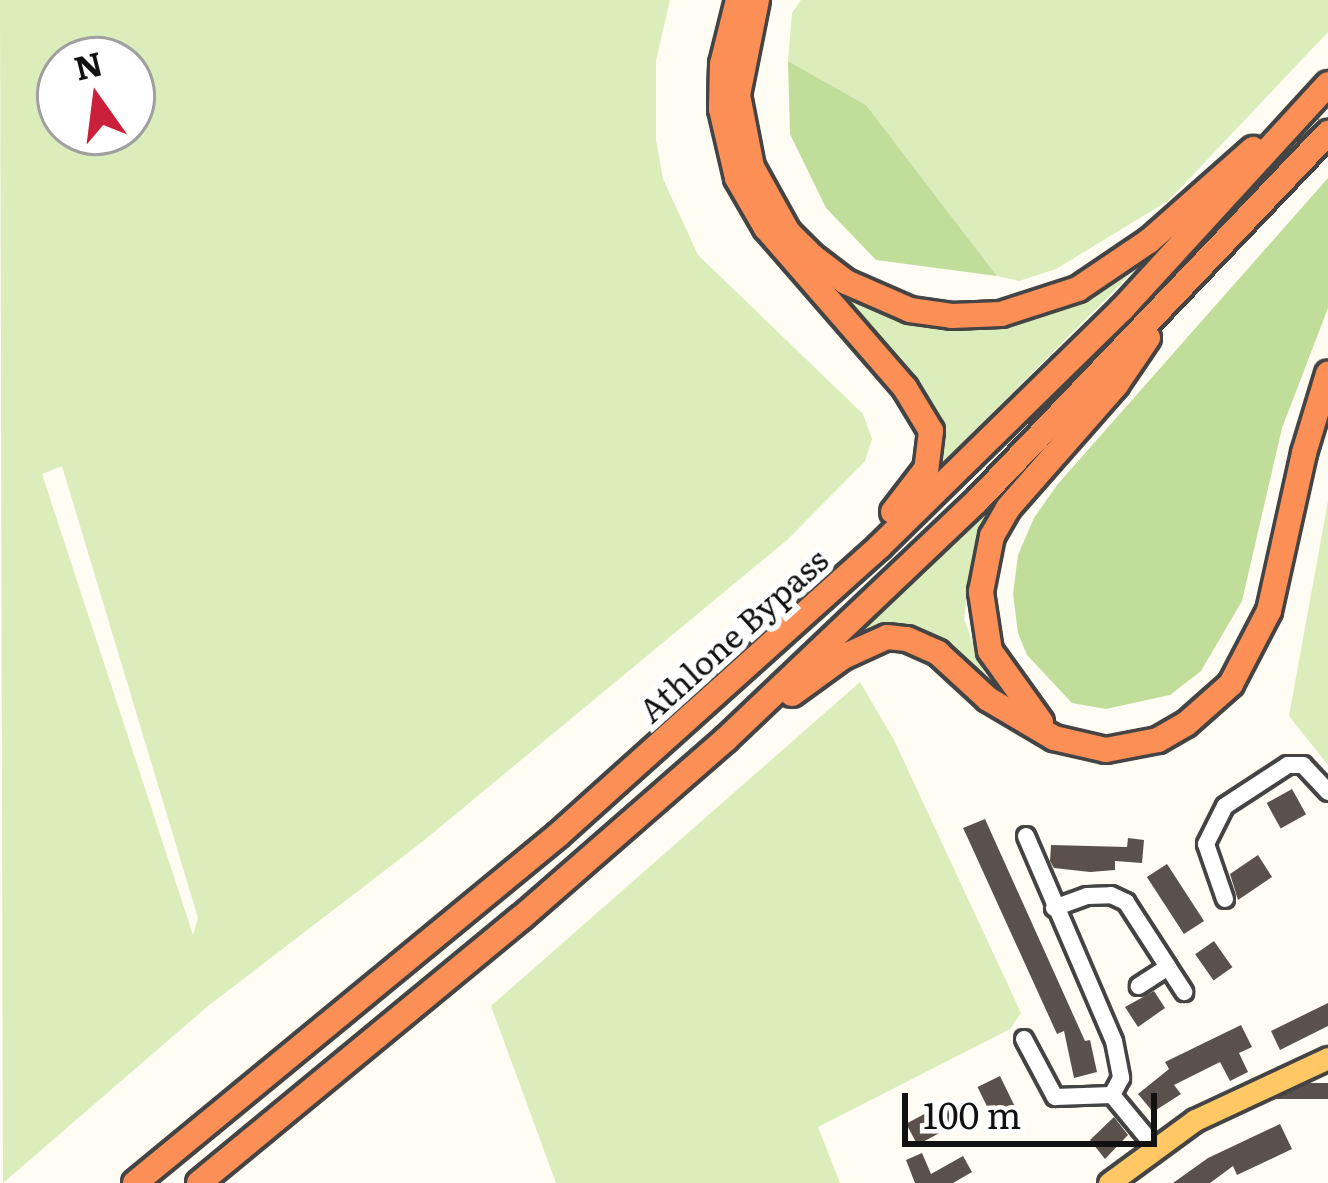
<!DOCTYPE html>
<style>
body{margin:0}
#map{position:relative;width:1328px;height:1183px;overflow:hidden;background:#fffcf4;font-family:Literata,serif}
div>[style]{position:absolute}
.green>*{inset:0;background:#daedbb}
.forest>*{inset:0;background:#c0de99}
.building>*{inset:0;background:#5a504c;transform-origin:0 0}
.roads{filter:drop-shadow(3px 0 #444) drop-shadow(-3px 0 #444) drop-shadow(0 3px #444) drop-shadow(0 -3px #444)}
.minor>*{height:16px;margin:-8px;padding:0 8px;transform-origin:8px;border-radius:8px;background:#fff}
.major>*{height:21px;margin:-10.5px;padding:0 10.5px;transform-origin:10.5px;border-radius:10.5px;background:#ffc865}
.highway>*{height:24px;margin:-12px;padding:0 12px;transform-origin:12px;border-radius:12px;background:#fb8f56}
span{translate:-50% -50%;white-space:nowrap;text-align:center;line-height:1.15;-webkit-text-stroke:12px #fff;paint-order:stroke}
.street-label{font-size:33px;color:#111}
.north{position:absolute;left:36px;top:36px;width:120px;height:120px;box-sizing:border-box;background:#fff;border:3px solid #a0a0a0;border-radius:50%;rotate:346deg;font-size:33px;font-weight:700;line-height:48px;text-align:center;color:#111}
.north::after{content:'';display:block;margin:auto;width:42px;height:54px;background:#ca203b;clip-path:polygon(50% 0,100% 100%,50% 72%,0 100%)}
.scale{position:absolute;left:902px;top:1093px;width:255px;height:54px;box-sizing:border-box;border:6px solid #111;border-top:0;padding-left:15px;font-size:36px;line-height:42px;white-space:nowrap;color:#111;-webkit-text-stroke:9px #fff;paint-order:stroke}
</style>
<div id="map">
<div class="green">
<div style="clip-path:polygon(evenodd,0 0,670px 0,656px 61px,656px 140px,663px 179px,698px 255px,863px 414px,872px 439px,865px 461px,787px 540px,422px 842px,208px 1006px,3px 1183px,0 0,132px 60px,132px 132px,60px 132px,60px 60px,132px 60px,0 0,62px 466px,198px 918px,193px 935px,42px 474px,62px 466px)"></div>
<div style="clip-path:polygon(801px 0,1328px 0,1328px 32px,1168px 201px,1056px 269px,1019px 281px,997px 276px,866px 105px,788px 61px,792px 13px)"></div>
<div style="clip-path:polygon(1143px 262px,937px 468px,937px 450px,806px 267px,885px 314px,945px 328px,976px 329px,1040px 315px)"></div>
<div style="clip-path:polygon(1328px 501px,1328px 765px,1289px 716px)"></div>
<div style="clip-path:polygon(995px 502px,972px 556px,964px 619px,989px 685px,931px 634px,903px 626px,862px 631px)"></div>
<div style="clip-path:polygon(860px 682px,894px 740px,1021px 1013px,1010px 1029px,818px 1127px,840px 1183px,556px 1183px,491px 1006px)"></div>
</div>
<div class="forest">
<div style="clip-path:polygon(788px 61px,866px 105px,997px 276px,876px 260px,826px 208px,790px 134px)"></div>
<div style="clip-path:polygon(1328px 178px,1328px 308px,1282px 428px,1242px 601px,1201px 671px,1170px 695px,1106px 709px,1072px 703px,1027px 655px,1018px 633px,1013px 594px,1018px 555px,1034px 518px,1057px 485px)"></div>
</div>
<div class="building">
<div style="left:1292px;top:789px;width:29px;height:29px;rotate:61deg"></div>
<div style="clip-path:polygon(985px 819px,1085px 1041px,1090px 1040px,1097px 1072px,1074px 1078px,1064px 1031px,1057px 1034px,970px 843px,963px 828px)"></div>
<div style="clip-path:polygon(1128px 838px,1144px 840px,1142px 863px,1115px 861px,1115px 870px,1090px 872px,1054px 868px,1050px 861px,1051px 845px,1127px 847px)"></div>
<div style="clip-path:polygon(1258px 855px,1272px 877px,1238px 900px,1230px 874px)"></div>
<div style="left:1167px;top:864px;width:68px;height:24px;rotate:57deg"></div>
<div style="left:1214px;top:941px;width:32px;height:23px;rotate:55deg"></div>
<div style="clip-path:polygon(1154px 991px,1165px 1008px,1138px 1027px,1125px 1007px)"></div>
<div style="clip-path:polygon(1328px 1003px,1328px 1026px,1280px 1050px,1271px 1031px)"></div>
<div style="clip-path:polygon(1241px 1025px,1252px 1047px,1239px 1053px,1248px 1072px,1230px 1081px,1220px 1062px,1174px 1085px,1181px 1094px,1153px 1112px,1138px 1094px,1169px 1069px,1165px 1062px)"></div>
<div style="left:1000px;top:1076px;width:34px;height:25px;rotate:64deg"></div>
<div style="left:1328px;top:1083px;width:16px;height:60px;rotate:90deg"></div>
<div style="left:945px;top:1103px;width:24px;height:44px;rotate:62deg"></div>
<div style="clip-path:polygon(1114px 1117px,1128px 1135px,1105px 1159px,1090px 1140px)"></div>
<div style="clip-path:polygon(1280px 1124px,1292px 1149px,1237px 1175px,1233px 1166px,1210px 1183px,1173px 1183px,1208px 1158px)"></div>
<div style="clip-path:polygon(922px 1153px,931px 1174px,963px 1156px,972px 1172px,953px 1183px,915px 1183px,906px 1160px)"></div>
</div>
<div class="roads">
<div class="minor">
<div style="left:1026px;top:836px;width:223px;rotate:66.8deg"></div>
<div style="left:1114px;top:1041px;width:38px;rotate:79deg"></div>
<div style="left:1121px;top:1078px;width:19px;rotate:118deg"></div>
<div style="left:1112px;top:1095px;width:67px;rotate:50.4deg"></div>
<div style="left:1225px;top:899px;width:58px;rotate:-109.1deg"></div>
<div style="left:1206px;top:844px;width:42px;rotate:-63.4deg"></div>
<div style="left:1225px;top:806px;width:75px;rotate:-33.1deg"></div>
<div style="left:1288px;top:765px;width:15px"></div>
<div style="left:1303px;top:765px;width:37px;rotate:47deg"></div>
<div style="left:1054px;top:908px;width:35px;rotate:-20deg"></div>
<div style="left:1087px;top:896px;width:24px;rotate:-2deg"></div>
<div style="left:1111px;top:895px;width:17px;rotate:25deg"></div>
<div style="left:1126px;top:902px;width:77px;rotate:57.1deg"></div>
<div style="left:1168px;top:967px;width:35px;rotate:147deg"></div>
<div style="left:1168px;top:967px;width:30px;rotate:57deg"></div>
<div style="left:1024px;top:1039px;width:66px;rotate:61.9deg"></div>
<div style="left:1055px;top:1097px;width:57px;rotate:-2deg"></div>
</div>
<div class="major">
<div style="left:1109px;top:1183px;width:107px;rotate:-36.2deg"></div>
<div style="left:1195px;top:1120px;width:147px;rotate:-25deg"></div>
</div>
<div class="highway">
<div style="left:738px;top:0;width:66px;rotate:104deg"></div>
<div style="left:722px;top:64px;width:45px;rotate:91.3deg"></div>
<div style="left:721px;top:109px;width:71px;rotate:76.9deg"></div>
<div style="left:737px;top:178px;width:58px;rotate:59.9deg"></div>
<div style="left:766px;top:228px;width:212px;rotate:49deg"></div>
<div style="left:905px;top:388px;width:50px;rotate:58.8deg"></div>
<div style="left:931px;top:431px;width:38px;rotate:97deg"></div>
<div style="left:926px;top:469px;width:54px;rotate:127.5deg"></div>
<div style="left:757px;top:0;width:97px;rotate:101.3deg"></div>
<div style="left:738px;top:95px;width:73px;rotate:79deg"></div>
<div style="left:752px;top:167px;width:74px;rotate:61deg"></div>
<div style="left:788px;top:232px;width:34px;rotate:45deg"></div>
<div style="left:812px;top:256px;width:43px;rotate:37.4deg"></div>
<div style="left:846px;top:282px;width:70px;rotate:23.6deg"></div>
<div style="left:910px;top:310px;width:42px;rotate:8.1deg"></div>
<div style="left:952px;top:316px;width:49px;rotate:-2.3deg"></div>
<div style="left:1001px;top:314px;width:81px;rotate:-18deg"></div>
<div style="left:1078px;top:289px;width:86px;rotate:-34.1deg"></div>
<div style="left:1149px;top:241px;width:139px;rotate:-41.5deg"></div>
<div style="left:792px;top:694px;width:63px;rotate:-36deg"></div>
<div style="left:843px;top:657px;width:48px;rotate:-24.4deg"></div>
<div style="left:887px;top:637px;width:20px;rotate:6deg"></div>
<div style="left:907px;top:639px;width:34px;rotate:24deg"></div>
<div style="left:938px;top:653px;width:68px;rotate:42.6deg"></div>
<div style="left:988px;top:699px;width:77px;rotate:30.6deg"></div>
<div style="left:1054px;top:738px;width:53px;rotate:13deg"></div>
<div style="left:1106px;top:750px;width:53px;rotate:-10.9deg"></div>
<div style="left:1158px;top:740px;width:32px;rotate:-30deg"></div>
<div style="left:1186px;top:724px;width:60px;rotate:-41.6deg"></div>
<div style="left:1231px;top:684px;width:82px;rotate:-62.5deg"></div>
<div style="left:1269px;top:611px;width:162px;rotate:-77.5deg"></div>
<div style="left:1304px;top:453px;width:83px;rotate:-73.1deg"></div>
<div style="left:1041px;top:722px;width:87px;rotate:-125.7deg"></div>
<div style="left:990px;top:651px;width:60px;rotate:-98.7deg"></div>
<div style="left:981px;top:592px;width:57px;rotate:-78.9deg"></div>
<div style="left:992px;top:536px;width:32px;rotate:-60deg"></div>
<div style="left:1008px;top:508px;width:164px;rotate:-48.7deg"></div>
<div style="left:1116px;top:385px;width:57px;rotate:-55.8deg"></div>
<div style="left:135px;top:1183px;width:548px;rotate:-39.44deg"></div>
<div style="left:558px;top:835px;width:433px;rotate:-41.9deg"></div>
<div style="left:880px;top:546px;width:339px;rotate:-44.4deg"></div>
<div style="left:1122px;top:309px;width:305px;rotate:-47.5deg"></div>
<div style="left:199px;top:1183px;width:418px;rotate:-39.5deg"></div>
<div style="left:522px;top:917px;width:271px;rotate:-41.1deg"></div>
<div style="left:726px;top:739px;width:346px;rotate:-43.5deg"></div>
<div style="left:977px;top:501px;width:509px;rotate:-46.35deg"></div>
</div>
</div>
<div class="street-label">
<span style="left:732px;top:634px;rotate:-42deg">Athlone Bypass</span>
</div>
<div class="north">N</div>
<div class="scale">100 m</div>
</div>
